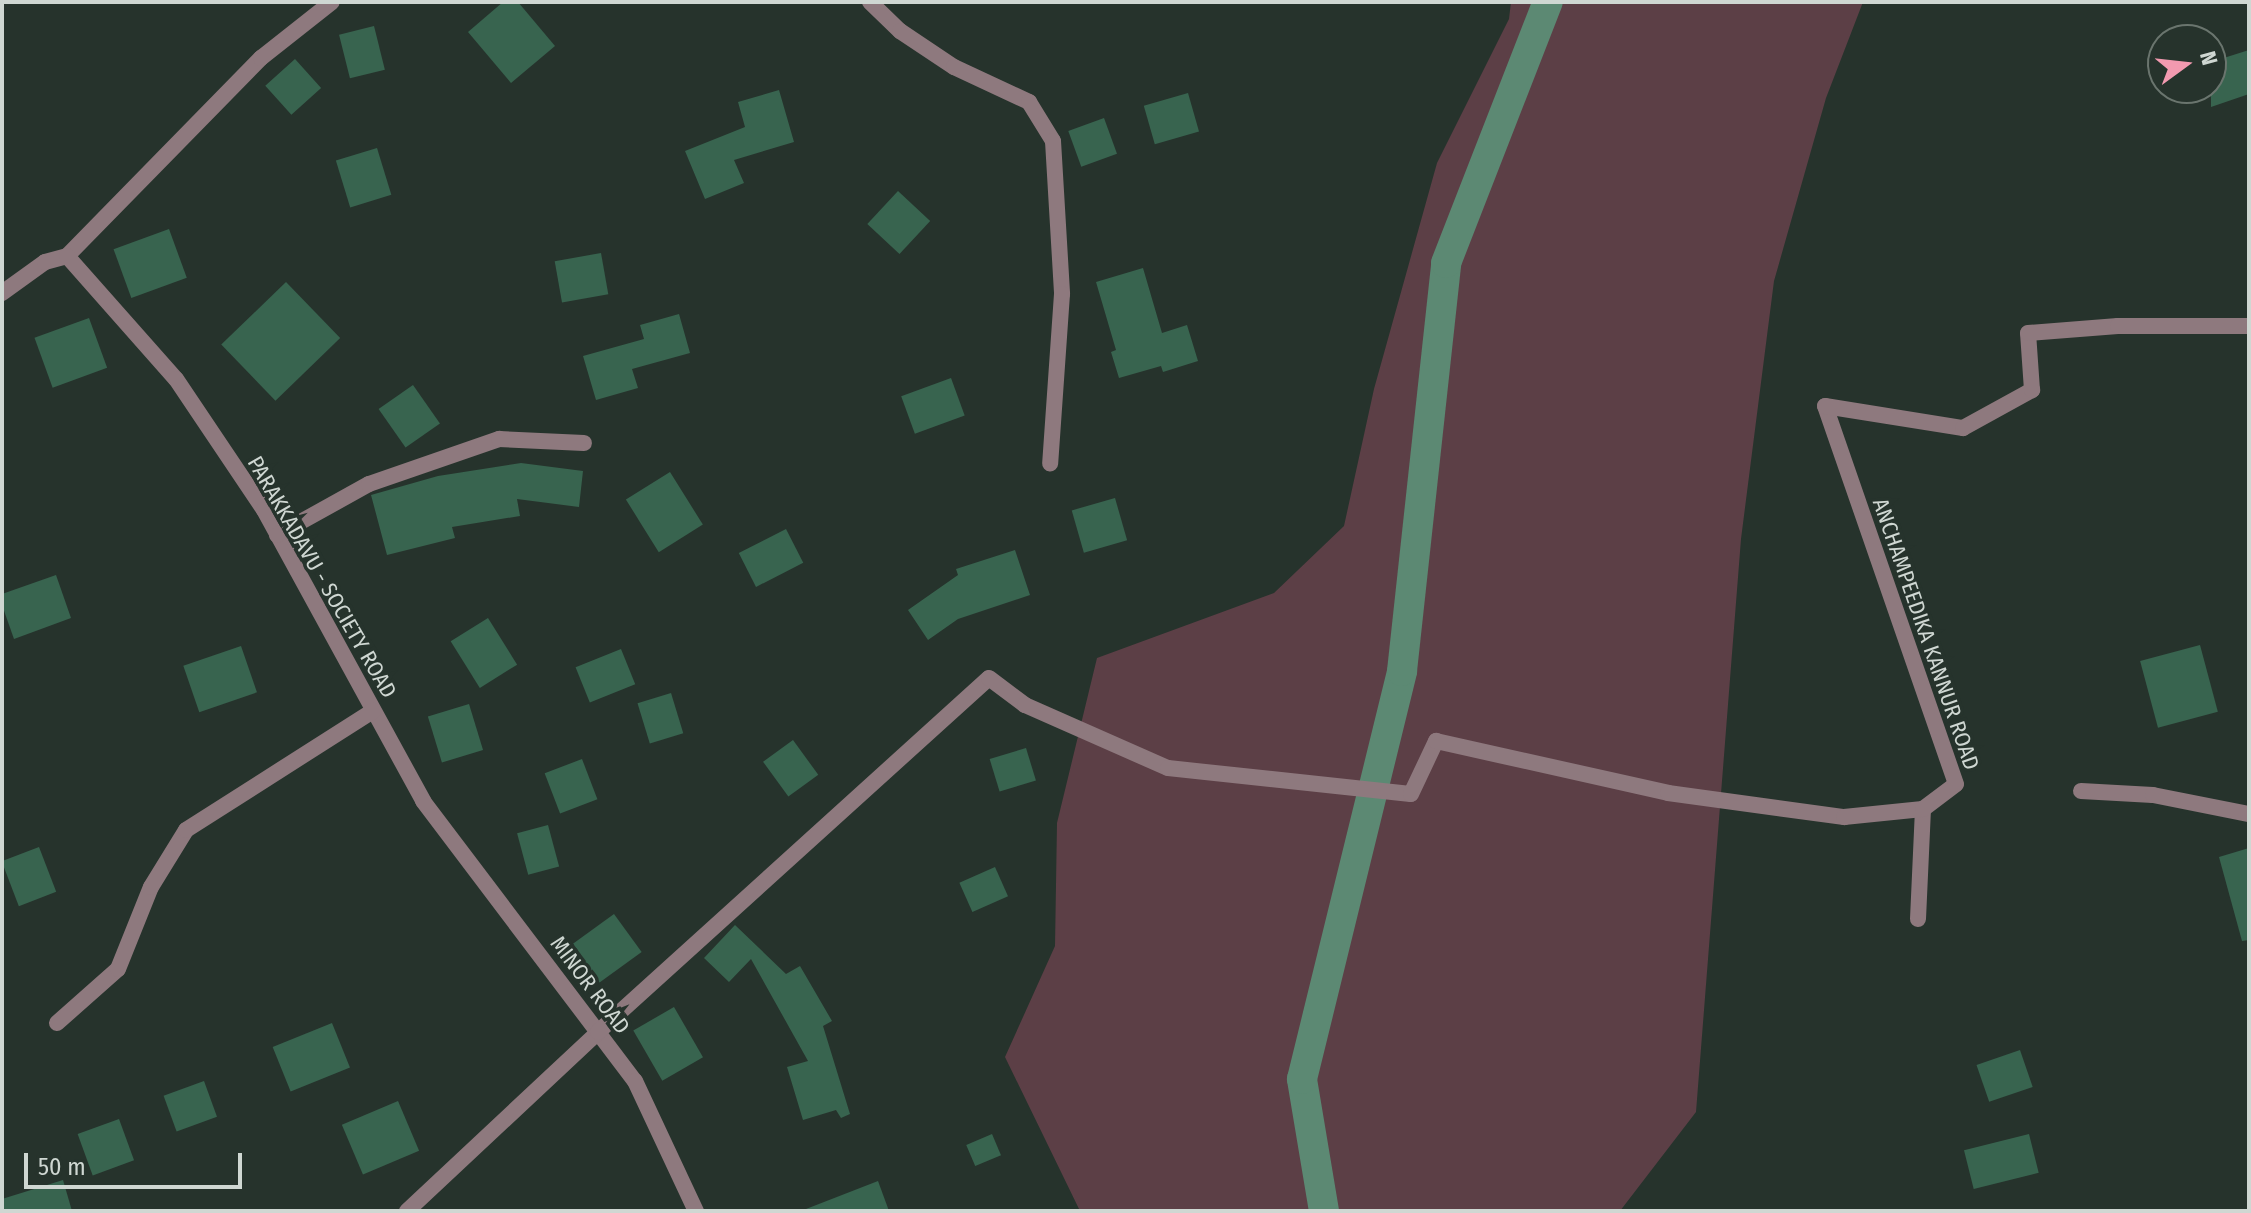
<!DOCTYPE html>
<style>
body{margin:0}
#map{position:relative;width:2251px;height:1213px;overflow:hidden;background:#26332c;font-family:"Fira Sans Condensed",sans-serif}
div>[style]{position:absolute}
.green>*{inset:0;background:#5c3f46}
.canal>*{height:30px;margin:-15px;padding:0 15px;transform-origin:15px;border-radius:15px;background:#5c8973}
.building>*{inset:0;background:#38644f;transform-origin:0 0}
.minor>*{height:16px;margin:-8px;padding:0 8px;transform-origin:8px;border-radius:8px;background:#8e797e}
span{translate:-50% -50%;white-space:nowrap;text-align:center;line-height:1.15;-webkit-text-stroke:7px #26332c;paint-order:stroke}
.street-label{font-size:22px;color:#cfd7d2}
.frame{position:absolute;inset:0;border:4px solid #cfd7d2;pointer-events:none}
.north{position:absolute;left:2147px;top:24px;width:80px;height:80px;box-sizing:border-box;background:#26332c;border:2px solid #6a756e;border-radius:50%;rotate:75deg;font-size:22px;font-weight:700;line-height:32px;text-align:center;color:#cfd7d2}
.north::after{content:'';display:block;margin:auto;width:28px;height:36px;background:#f29ab0;clip-path:polygon(50% 0,100% 100%,50% 72%,0 100%)}
.scale{position:absolute;left:24px;top:1153px;width:218px;height:36px;box-sizing:border-box;border:4px solid #cfd7d2;border-top:0;padding-left:10px;font-size:24px;line-height:28px;white-space:nowrap;color:#cfd7d2;-webkit-text-stroke:6px #26332c;paint-order:stroke}
</style>
<div id="map">
<div class="green">
<div style="clip-path:polygon(1511px 2px,1863px 2px,1826px 98px,1774px 281px,1741px 539px,1696px 1112px,1620px 1211px,1080px 1211px,1005px 1057px,1055px 946px,1057px 823px,1097px 658px,1274px 593px,1344px 526px,1374px 389px,1437px 163px,1509px 19px)"></div>
</div>
<div class="canal">
<div style="left:1324px;top:1211px;width:134px;rotate:-99.5deg"></div>
<div style="left:1302px;top:1079px;width:420px;rotate:-76.2deg"></div>
<div style="left:1402px;top:671px;width:410px;rotate:-83.8deg"></div>
<div style="left:1446px;top:263px;width:280px;rotate:-68.7deg"></div>
</div>
<div class="building">
<div style="clip-path:polygon(503px 2px,518px 2px,555px 46px,511px 83px,468px 32px)"></div>
<div style="left:374px;top:26px;width:45px;height:36px;rotate:76deg"></div>
<div style="clip-path:polygon(2249px 50px,2249px 94px,2211px 107px,2211px 62px)"></div>
<div style="left:295px;top:59px;width:39px;height:40px;rotate:48deg"></div>
<div style="clip-path:polygon(779px 90px,794px 142px,734px 160px,744px 183px,705px 199px,685px 151px,745px 127px,738px 102px)"></div>
<div style="left:1188px;top:93px;width:40px;height:46px;rotate:74deg"></div>
<div style="left:1104px;top:118px;width:38px;height:38px;rotate:70deg"></div>
<div style="left:377px;top:148px;width:49px;height:43px;rotate:73deg"></div>
<div style="left:898px;top:191px;width:44px;height:45px;rotate:43deg"></div>
<div style="left:169px;top:229px;width:52px;height:59px;rotate:70deg"></div>
<div style="left:601px;top:253px;width:42px;height:47px;rotate:80deg"></div>
<div style="clip-path:polygon(1143px 268px,1162px 333px,1187px 325px,1198px 361px,1163px 372px,1161px 366px,1119px 378px,1111px 352px,1116px 350px,1096px 282px)"></div>
<div style="left:286px;top:282px;width:78px;height:90px;rotate:46deg"></div>
<div style="clip-path:polygon(679px 314px,690px 353px,632px 369px,638px 388px,596px 400px,583px 356px,644px 339px,640px 325px)"></div>
<div style="left:89px;top:318px;width:53px;height:58px;rotate:70deg"></div>
<div style="left:951px;top:378px;width:40px;height:53px;rotate:70deg"></div>
<div style="left:413px;top:385px;width:47px;height:42px;rotate:55deg"></div>
<div style="clip-path:polygon(521px 463px,583px 471px,579px 507px,517px 499px,520px 516px,452px 527px,455px 538px,387px 555px,371px 495px,438px 476px)"></div>
<div style="left:670px;top:472px;width:62px;height:52px;rotate:58deg"></div>
<div style="left:1115px;top:498px;width:44px;height:45px;rotate:74deg"></div>
<div style="left:786px;top:529px;width:38px;height:53px;rotate:63deg"></div>
<div style="clip-path:polygon(1015px 550px,1030px 595px,958px 619px,928px 640px,908px 610px,958px 575px,956px 569px)"></div>
<div style="clip-path:polygon(56px 575px,71px 618px,14px 639px,2px 605px,2px 594px)"></div>
<div style="left:488px;top:618px;width:55px;height:44px;rotate:58deg"></div>
<div style="left:2200px;top:645px;width:69px;height:62px;rotate:75deg"></div>
<div style="left:241px;top:646px;width:49px;height:61px;rotate:71deg"></div>
<div style="left:621px;top:649px;width:38px;height:49px;rotate:68deg"></div>
<div style="left:671px;top:693px;width:42px;height:35px;rotate:73deg"></div>
<div style="left:469px;top:704px;width:48px;height:43px;rotate:73deg"></div>
<div style="left:793px;top:740px;width:43px;height:37px;rotate:54deg"></div>
<div style="left:1026px;top:748px;width:34px;height:38px;rotate:73deg"></div>
<div style="left:582px;top:759px;width:43px;height:40px;rotate:69deg"></div>
<div style="left:548px;top:825px;width:43px;height:32px;rotate:75deg"></div>
<div style="left:39px;top:847px;width:48px;height:40px;rotate:69deg"></div>
<div style="clip-path:polygon(2249px 848px,2249px 940px,2242px 941px,2219px 857px)"></div>
<div style="left:995px;top:867px;width:32px;height:39px;rotate:66deg"></div>
<div style="left:614px;top:914px;width:47px;height:52px;rotate:54deg"></div>
<div style="clip-path:polygon(735px 925px,786px 974px,800px 966px,832px 1021px,823px 1026px,850px 1114px,841px 1118px,836px 1110px,803px 1120px,787px 1067px,808px 1061px,751px 959px,729px 982px,704px 958px)"></div>
<div style="left:674px;top:1007px;width:58px;height:47px;rotate:60deg"></div>
<div style="left:332px;top:1023px;width:48px;height:64px;rotate:68deg"></div>
<div style="left:2020px;top:1050px;width:39px;height:46px;rotate:71deg"></div>
<div style="left:204px;top:1081px;width:38px;height:43px;rotate:70deg"></div>
<div style="left:398px;top:1101px;width:54px;height:61px;rotate:67deg"></div>
<div style="left:119px;top:1119px;width:44px;height:44px;rotate:70deg"></div>
<div style="left:992px;top:1134px;width:23px;height:28px;rotate:67deg"></div>
<div style="left:2029px;top:1134px;width:40px;height:67px;rotate:76deg"></div>
<div style="clip-path:polygon(63px 1180px,72px 1211px,2px 1211px,2px 1199px)"></div>
<div style="clip-path:polygon(878px 1181px,889px 1211px,806px 1211px,806px 1209px)"></div>
</div>
<div class="minor">
<div style="left:870px;top:2px;width:42px;rotate:44deg"></div>
<div style="left:900px;top:31px;width:65px;rotate:33.7deg"></div>
<div style="left:954px;top:67px;width:83px;rotate:25deg"></div>
<div style="left:1029px;top:102px;width:46px;rotate:58.4deg"></div>
<div style="left:1053px;top:141px;width:153px;rotate:86.6deg"></div>
<div style="left:1062px;top:294px;width:170px;rotate:94deg"></div>
<div style="left:67px;top:256px;width:277px;rotate:-45.6deg"></div>
<div style="left:261px;top:58px;width:90px;rotate:-38.3deg"></div>
<div style="left:2px;top:293px;width:53px;rotate:-35.8deg"></div>
<div style="left:45px;top:262px;width:23px;rotate:-15deg"></div>
<div style="left:67px;top:256px;width:164px;rotate:48.5deg"></div>
<div style="left:176px;top:379px;width:158px;rotate:56.1deg"></div>
<div style="left:264px;top:510px;width:332px;rotate:61.3deg"></div>
<div style="left:423px;top:801px;width:351px;rotate:52.9deg"></div>
<div style="left:635px;top:1081px;width:144px;rotate:64.9deg"></div>
<div style="left:277px;top:535px;width:105px;rotate:-29deg"></div>
<div style="left:369px;top:484px;width:138px;rotate:-19.1deg"></div>
<div style="left:499px;top:439px;width:85px;rotate:2.7deg"></div>
<div style="left:2081px;top:791px;width:72px;rotate:3.2deg"></div>
<div style="left:2153px;top:795px;width:98px;rotate:11.2deg"></div>
<div style="left:1918px;top:919px;width:110px;rotate:-87.4deg"></div>
<div style="left:57px;top:1023px;width:81px;rotate:-41.5deg"></div>
<div style="left:118px;top:969px;width:88px;rotate:-68.1deg"></div>
<div style="left:151px;top:887px;width:67px;rotate:-58.4deg"></div>
<div style="left:186px;top:830px;width:222px;rotate:-32.5deg"></div>
<div style="left:407px;top:1211px;width:262px;rotate:-43.1deg"></div>
<div style="left:598px;top:1032px;width:527px;rotate:-42.16deg"></div>
<div style="left:989px;top:678px;width:45px;rotate:36.9deg"></div>
<div style="left:1025px;top:705px;width:156px;rotate:23.8deg"></div>
<div style="left:1168px;top:768px;width:244px;rotate:6.1deg"></div>
<div style="left:1411px;top:794px;width:59px;rotate:-64.7deg"></div>
<div style="left:1436px;top:741px;width:238px;rotate:12.6deg"></div>
<div style="left:1668px;top:793px;width:178px;rotate:7.8deg"></div>
<div style="left:1844px;top:817px;width:79px;rotate:-5.8deg"></div>
<div style="left:1923px;top:809px;width:41px;rotate:-37.1deg"></div>
<div style="left:1956px;top:784px;width:400px;rotate:-109.1deg"></div>
<div style="left:1825px;top:406px;width:140px;rotate:9.1deg"></div>
<div style="left:1963px;top:428px;width:79px;rotate:-28.8deg"></div>
<div style="left:2032px;top:390px;width:57px;rotate:-94deg"></div>
<div style="left:2028px;top:333px;width:90px;rotate:-4.4deg"></div>
<div style="left:2118px;top:326px;width:131px"></div>
</div>
<div class="street-label">
<span style="left:322px;top:577px;rotate:60deg">PARAKKADAVU - SOCIETY ROAD</span>
<span style="left:1926px;top:634px;rotate:71deg">ANCHAMPEEDIKA KANNUR ROAD</span>
<span style="left:590px;top:985px;rotate:53deg">MINOR ROAD</span>
</div>
<div class="frame"></div>
<div class="north">N</div>
<div class="scale">50 m</div>
</div>
